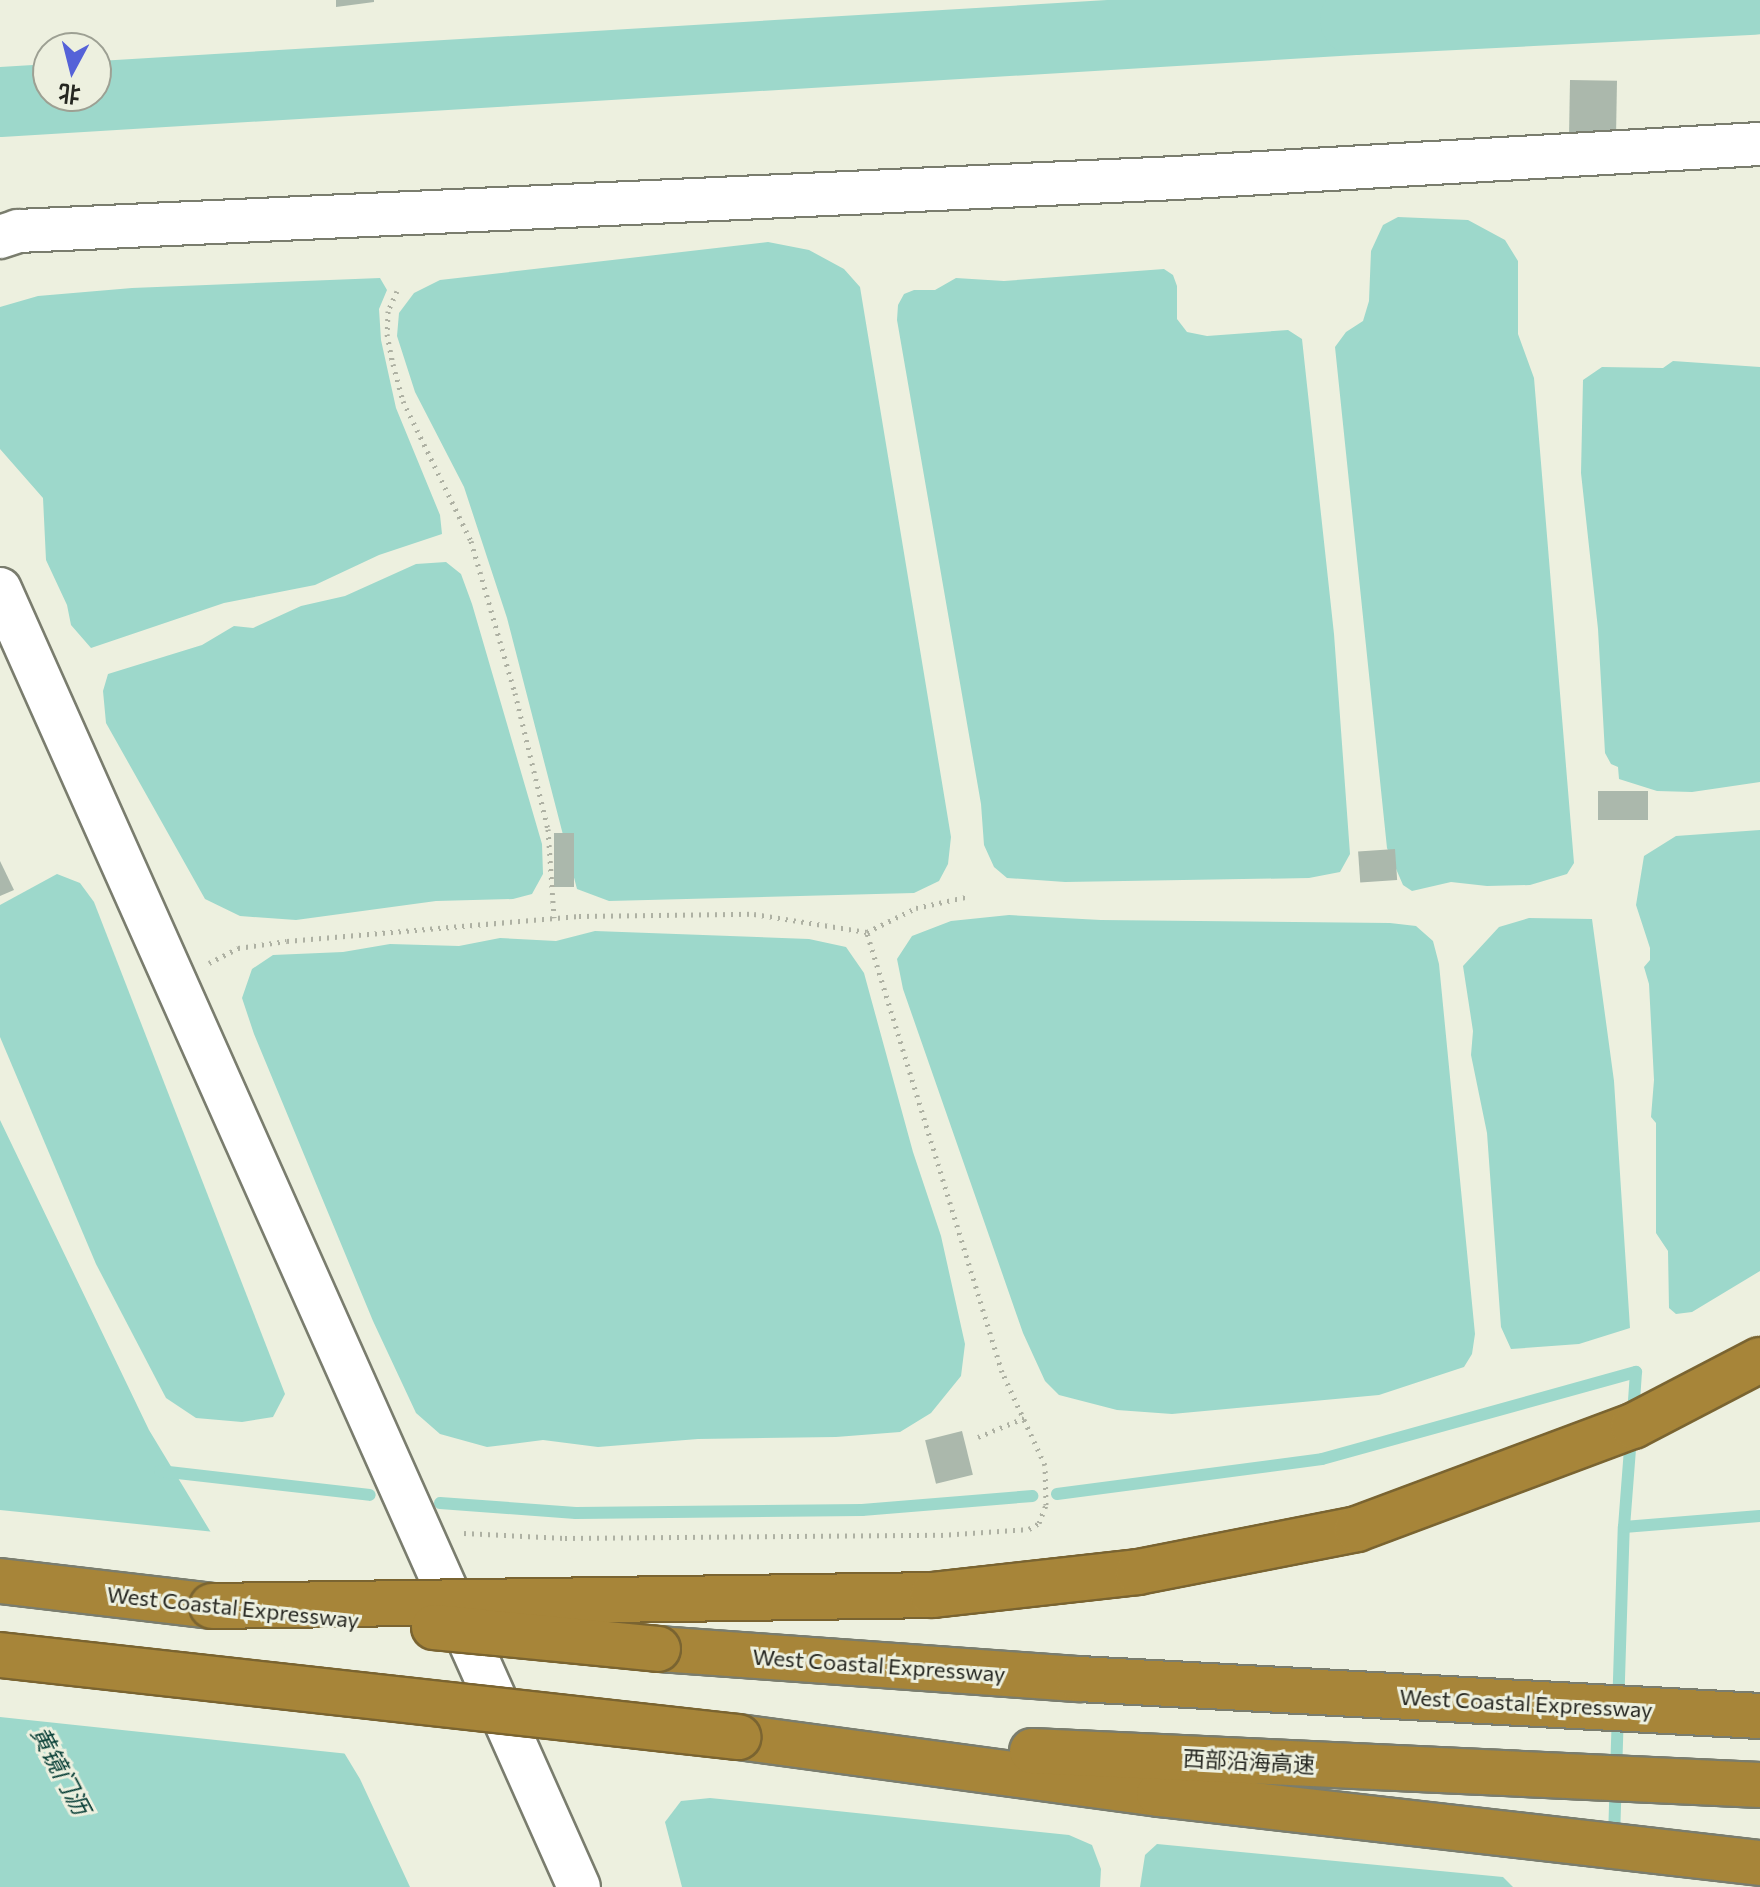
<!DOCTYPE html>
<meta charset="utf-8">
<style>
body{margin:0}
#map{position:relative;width:1760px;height:1887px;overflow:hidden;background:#edf0df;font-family:Commissioner,"Noto Sans SC",sans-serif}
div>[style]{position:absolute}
.water>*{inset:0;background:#9dd8cb}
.pier>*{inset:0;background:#edf0df}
.stream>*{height:12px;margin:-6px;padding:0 6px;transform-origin:6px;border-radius:6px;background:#9dd8cb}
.river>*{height:70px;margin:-35px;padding:0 35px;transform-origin:35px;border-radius:35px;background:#9dd8cb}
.building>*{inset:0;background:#abb8ac;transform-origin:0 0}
.path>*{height:5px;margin-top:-2.5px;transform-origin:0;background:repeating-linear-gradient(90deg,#aeb1a3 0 2px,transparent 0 8px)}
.roads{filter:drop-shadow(2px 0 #7a7d6e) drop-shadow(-2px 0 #7a7d6e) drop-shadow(0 2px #7a7d6e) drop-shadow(0 -2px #7a7d6e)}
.minor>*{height:42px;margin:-21px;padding:0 21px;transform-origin:21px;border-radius:21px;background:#fff}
.highway>*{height:44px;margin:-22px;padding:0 22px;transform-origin:22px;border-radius:22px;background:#a78539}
.bridges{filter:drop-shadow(2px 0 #7a6431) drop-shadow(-2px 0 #7a6431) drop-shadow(0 2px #7a6431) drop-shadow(0 -2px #7a6431)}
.highway-bridge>*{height:44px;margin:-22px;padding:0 22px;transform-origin:22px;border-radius:22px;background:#a78539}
span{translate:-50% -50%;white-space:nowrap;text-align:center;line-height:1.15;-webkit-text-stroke:6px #edf0df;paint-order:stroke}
.street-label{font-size:22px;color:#262721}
.water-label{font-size:24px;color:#063d35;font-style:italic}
.north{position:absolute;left:32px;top:32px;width:80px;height:80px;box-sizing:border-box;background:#edf0df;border:2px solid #9da093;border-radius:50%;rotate:187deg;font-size:22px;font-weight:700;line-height:32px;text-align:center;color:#262721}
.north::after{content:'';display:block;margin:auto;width:28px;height:36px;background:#5562d8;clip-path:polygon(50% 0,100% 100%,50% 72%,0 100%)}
</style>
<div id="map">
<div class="water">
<div style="clip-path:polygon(1398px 217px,1468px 220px,1505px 240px,1518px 261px,1518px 334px,1534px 378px,1574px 863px,1567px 874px,1530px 885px,1487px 886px,1451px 882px,1412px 891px,1403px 885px,1387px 848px,1335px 347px,1346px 332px,1363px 321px,1369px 301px,1371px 251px,1383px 225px)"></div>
<div style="clip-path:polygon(768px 242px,809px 250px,844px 269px,860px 287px,951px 837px,948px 864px,939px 881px,914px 893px,609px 901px,577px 889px,507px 618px,464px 487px,415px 392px,397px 336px,399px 313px,414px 293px,440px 280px)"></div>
<div style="clip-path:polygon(1164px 269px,1173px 275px,1177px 286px,1177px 319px,1187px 332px,1207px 336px,1288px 330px,1302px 339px,1334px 634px,1350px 854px,1340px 872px,1309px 878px,1065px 882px,1007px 878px,994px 867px,984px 845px,981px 804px,897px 320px,898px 305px,904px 294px,914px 290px,935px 290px,956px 278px,1004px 281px)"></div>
<div style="clip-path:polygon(380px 278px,387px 290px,379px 309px,381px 340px,396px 408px,440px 515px,442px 534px,379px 555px,315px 585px,224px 603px,91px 648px,71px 625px,67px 605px,46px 560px,43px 498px,0 449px,0 307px,38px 296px,132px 288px)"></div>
<div style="clip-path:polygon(1673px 361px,1760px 367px,1760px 782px,1692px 792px,1657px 791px,1619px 779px,1618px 767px,1611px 764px,1605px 753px,1598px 629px,1581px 473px,1583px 380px,1602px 367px,1663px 368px)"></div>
<div style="clip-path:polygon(446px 562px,461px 574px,472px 604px,542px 844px,543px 874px,532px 894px,513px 899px,436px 901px,296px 920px,240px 916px,205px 899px,106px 723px,103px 691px,108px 674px,202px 645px,234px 626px,253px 628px,301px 606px,345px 596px,416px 564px)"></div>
<div style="clip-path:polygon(1760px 830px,1760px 1271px,1692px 1312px,1676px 1314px,1669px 1308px,1668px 1251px,1656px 1233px,1656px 1123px,1651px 1117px,1654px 1080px,1649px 984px,1644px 967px,1650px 960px,1650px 948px,1636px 905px,1644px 856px,1676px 836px)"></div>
<div style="clip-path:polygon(57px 874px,80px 883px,94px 902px,285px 1394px,273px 1417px,242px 1422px,196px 1418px,166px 1398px,96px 1264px,0 1037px,0 905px)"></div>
<div style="clip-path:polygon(1009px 915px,1101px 920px,1390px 923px,1416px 926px,1433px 941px,1439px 964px,1475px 1334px,1472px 1354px,1464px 1367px,1379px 1395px,1172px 1414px,1117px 1410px,1059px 1395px,1045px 1381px,1023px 1333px,903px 989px,897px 959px,912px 936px,951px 921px)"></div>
<div style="clip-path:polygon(1529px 918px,1592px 919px,1614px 1081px,1630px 1328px,1579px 1344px,1511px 1349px,1501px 1327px,1487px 1133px,1471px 1055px,1473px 1031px,1463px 966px,1499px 927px)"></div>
<div style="clip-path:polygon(595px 931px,809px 939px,846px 947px,864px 973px,913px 1152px,941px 1236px,965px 1344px,961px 1376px,931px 1413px,900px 1432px,836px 1437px,698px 1439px,598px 1447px,543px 1440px,487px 1447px,440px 1434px,416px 1413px,373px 1321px,254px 1034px,242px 998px,252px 969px,273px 955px,343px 952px,390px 944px,459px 946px,500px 938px,556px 941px)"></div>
<div style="clip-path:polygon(0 1120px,149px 1430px,360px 1779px,410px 1887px,0 1887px)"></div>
<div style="clip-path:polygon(710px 1798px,1069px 1835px,1092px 1845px,1101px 1869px,1100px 1887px,682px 1887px,665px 1822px,681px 1801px)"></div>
<div style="clip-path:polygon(1157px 1844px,1503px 1877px,1513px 1887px,1140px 1887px,1145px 1855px)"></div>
</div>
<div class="pier">
<div style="clip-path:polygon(0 1510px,215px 1532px,349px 1754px,0 1717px)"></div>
<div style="clip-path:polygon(1542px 1853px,1678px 1875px,1679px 1887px,1623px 1887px,1544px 1879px)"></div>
</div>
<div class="stream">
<div style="left:1354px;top:0;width:20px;rotate:87deg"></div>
<div style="left:160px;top:1471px;width:211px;rotate:6.5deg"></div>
<div style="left:1057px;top:1494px;width:267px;rotate:-7.5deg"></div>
<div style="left:1322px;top:1459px;width:326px;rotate:-15.5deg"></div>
<div style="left:1636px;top:1372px;width:43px;rotate:94deg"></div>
<div style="left:440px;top:1503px;width:136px;rotate:4.2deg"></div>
<div style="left:576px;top:1513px;width:286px;rotate:-0.6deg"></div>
<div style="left:862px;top:1510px;width:171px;rotate:-4.7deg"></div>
<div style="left:1624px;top:1527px;width:136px;rotate:-4.6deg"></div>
<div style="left:1614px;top:1838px;width:311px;rotate:-88.2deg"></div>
<div style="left:1624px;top:1527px;width:90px;rotate:-85.6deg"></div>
</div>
<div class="river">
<div style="left:0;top:102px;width:1357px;rotate:-3.46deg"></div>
<div style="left:1355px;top:20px;width:399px;rotate:-2.9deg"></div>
</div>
<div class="building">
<div style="clip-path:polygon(336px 0,374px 0,374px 2px,336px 7px)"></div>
<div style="left:1570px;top:80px;width:47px;height:61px;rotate:1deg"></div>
<div style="left:1598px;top:791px;width:50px;height:29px"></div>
<div style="left:554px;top:833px;width:20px;height:54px"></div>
<div style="left:1395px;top:849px;width:31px;height:37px;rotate:86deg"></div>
<div style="clip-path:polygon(0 861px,14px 890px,0 896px)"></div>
<div style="left:962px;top:1431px;width:45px;height:38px;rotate:76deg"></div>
</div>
<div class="path">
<div style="left:397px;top:291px;width:22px;rotate:114deg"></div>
<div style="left:388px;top:311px;width:23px;rotate:92deg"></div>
<div style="left:387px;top:334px;width:31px;rotate:79deg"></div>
<div style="left:393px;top:364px;width:38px;rotate:75deg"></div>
<div style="left:403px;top:401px;width:156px;rotate:64.1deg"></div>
<div style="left:471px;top:541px;width:158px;rotate:73.9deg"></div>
<div style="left:515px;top:693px;width:140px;rotate:76.4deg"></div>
<div style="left:548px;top:829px;width:89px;rotate:86.1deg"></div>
<div style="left:209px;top:963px;width:33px;rotate:-27deg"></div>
<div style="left:238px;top:948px;width:49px;rotate:-8.1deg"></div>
<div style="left:287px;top:941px;width:293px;rotate:-4.9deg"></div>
<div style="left:579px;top:916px;width:175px;rotate:-0.7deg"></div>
<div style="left:754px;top:914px;width:114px;rotate:9.1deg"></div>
<div style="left:867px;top:932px;width:55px;rotate:-26.1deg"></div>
<div style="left:916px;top:908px;width:55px;rotate:-12.5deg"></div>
<div style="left:978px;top:1437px;width:50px;rotate:-22.4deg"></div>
<div style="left:464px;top:1533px;width:101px;rotate:2.8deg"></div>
<div style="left:565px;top:1538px;width:376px;rotate:-0.5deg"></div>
<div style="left:941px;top:1535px;width:88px;rotate:-3.9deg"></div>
<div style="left:1029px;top:1529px;width:12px;rotate:-31deg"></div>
<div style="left:1039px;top:1523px;width:19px;rotate:-69deg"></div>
<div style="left:1046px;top:1505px;width:40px;rotate:-91.4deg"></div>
<div style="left:1045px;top:1465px;width:102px;rotate:-114.8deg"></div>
<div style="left:1002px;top:1372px;width:460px;rotate:-107.1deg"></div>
</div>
<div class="roads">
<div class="minor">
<div style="left:0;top:237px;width:19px;rotate:-18deg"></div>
<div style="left:18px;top:231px;width:1158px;rotate:-2.62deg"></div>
<div style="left:1175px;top:178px;width:586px;rotate:-3.33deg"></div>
<div style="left:0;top:589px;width:1421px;rotate:65.96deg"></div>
</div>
<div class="highway">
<div style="left:0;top:1581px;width:213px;rotate:6.7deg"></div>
<div style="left:658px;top:1649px;width:422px;rotate:4.1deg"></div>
<div style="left:1079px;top:1679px;width:682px;rotate:3.11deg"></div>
<div style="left:738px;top:1737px;width:425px;rotate:7.7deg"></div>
<div style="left:1159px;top:1794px;width:605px;rotate:6.55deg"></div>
<div style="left:1032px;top:1751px;width:729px;rotate:2.67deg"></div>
</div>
</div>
<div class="bridges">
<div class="highway-bridge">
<div style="left:212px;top:1606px;width:721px;rotate:-0.87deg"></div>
<div style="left:933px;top:1595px;width:206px;rotate:-6.4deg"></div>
<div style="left:1138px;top:1572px;width:223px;rotate:-11.1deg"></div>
<div style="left:1357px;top:1529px;width:295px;rotate:-20.5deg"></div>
<div style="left:1633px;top:1426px;width:143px;rotate:-27.5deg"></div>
<div style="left:434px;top:1627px;width:225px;rotate:5.6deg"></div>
<div style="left:0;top:1655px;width:743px;rotate:6.34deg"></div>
</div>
</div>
<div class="street-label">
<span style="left:233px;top:1607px;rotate:6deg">West Coastal Expressway</span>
<span style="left:879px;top:1665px;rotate:4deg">West Coastal Expressway</span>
<span style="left:1526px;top:1703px;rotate:3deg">West Coastal Expressway</span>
<span style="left:1249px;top:1761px;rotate:3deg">西部沿海高速</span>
</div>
<div class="water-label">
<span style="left:61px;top:1770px;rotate:62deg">黄镜门沥</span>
</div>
<div class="north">北</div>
</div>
